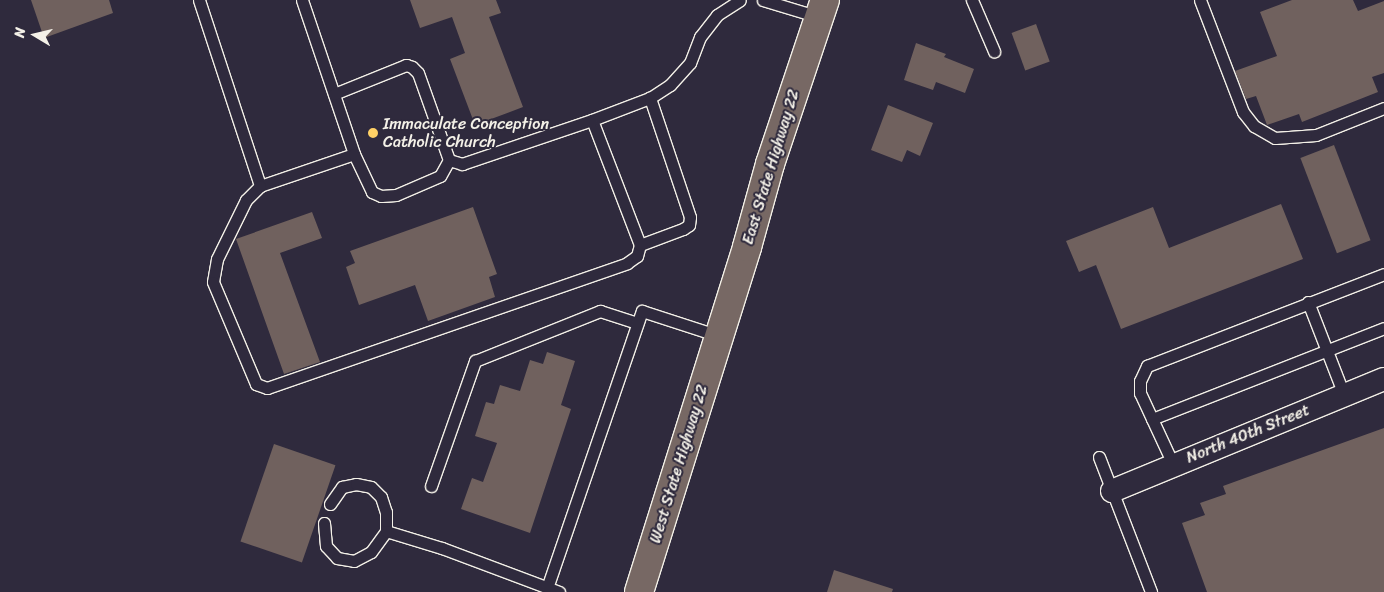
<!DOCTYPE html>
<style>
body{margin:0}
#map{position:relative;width:1384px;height:592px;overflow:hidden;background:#2f2a3d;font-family:Sriracha,sans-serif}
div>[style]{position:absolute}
.building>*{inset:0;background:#70615e;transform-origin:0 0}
.roads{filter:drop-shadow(1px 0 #f4f1e8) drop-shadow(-1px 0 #f4f1e8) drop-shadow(0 1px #f4f1e8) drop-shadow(0 -1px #f4f1e8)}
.lane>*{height:11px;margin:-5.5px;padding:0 5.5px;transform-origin:5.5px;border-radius:5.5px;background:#2f2a3d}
.street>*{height:22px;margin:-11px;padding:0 11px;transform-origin:11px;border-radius:11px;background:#2f2a3d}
.primary>*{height:28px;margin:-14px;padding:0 14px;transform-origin:14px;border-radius:14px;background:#776864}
.dots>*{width:14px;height:14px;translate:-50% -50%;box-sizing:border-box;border:2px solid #2f2a3d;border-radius:50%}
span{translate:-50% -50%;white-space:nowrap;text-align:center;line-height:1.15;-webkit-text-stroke:4px #2f2a3d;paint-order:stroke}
.poi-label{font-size:16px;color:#f4f1e8}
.left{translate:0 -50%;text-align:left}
.street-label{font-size:16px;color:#f4f1e8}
.north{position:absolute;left:10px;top:10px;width:50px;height:50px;-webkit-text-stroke:4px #2f2a3d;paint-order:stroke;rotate:279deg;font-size:14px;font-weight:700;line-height:20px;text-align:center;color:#f4f1e8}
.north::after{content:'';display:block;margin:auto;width:18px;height:22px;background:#f4f1e8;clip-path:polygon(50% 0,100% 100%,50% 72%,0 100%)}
</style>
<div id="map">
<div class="building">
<div style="clip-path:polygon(31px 0,109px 0,113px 13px,44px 38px)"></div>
<div style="clip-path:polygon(410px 0,496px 0,501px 13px,489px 17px,523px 107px,475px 125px,450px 59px,465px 53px,452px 17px,420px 28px)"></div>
<div style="clip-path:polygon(1292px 0,1353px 0,1358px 11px,1384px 1px,1384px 73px,1372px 77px,1378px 92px,1302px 122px,1299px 114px,1267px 125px,1256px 96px,1246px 99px,1235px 71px,1277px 56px,1260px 12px)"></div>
<div style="left:1036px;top:24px;width:40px;height:26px;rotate:70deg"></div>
<div style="clip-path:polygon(916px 43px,946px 54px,944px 57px,974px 69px,965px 93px,936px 82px,933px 90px,904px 80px)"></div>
<div style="clip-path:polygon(888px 105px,933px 123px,920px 156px,907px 150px,902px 162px,871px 150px)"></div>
<div style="left:1334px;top:145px;width:102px;height:36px;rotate:69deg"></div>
<div style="clip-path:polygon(1281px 204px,1303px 259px,1121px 329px,1096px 265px,1079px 272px,1066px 241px,1153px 207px,1169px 248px)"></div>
<div style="clip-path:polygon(473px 207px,497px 274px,489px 277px,495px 297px,428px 321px,415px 285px,359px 305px,346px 267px,355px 263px,350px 251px)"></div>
<div style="clip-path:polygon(312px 212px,322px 238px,280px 253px,320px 362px,284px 374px,236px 239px)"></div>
<div style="clip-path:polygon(547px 352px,575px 361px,561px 405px,571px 409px,530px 533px,461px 509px,472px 478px,483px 482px,497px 443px,475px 436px,486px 402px,494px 404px,500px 385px,520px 391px,530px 360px,543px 364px)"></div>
<div style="clip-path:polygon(1384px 428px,1384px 592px,1207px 592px,1182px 523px,1205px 515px,1200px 503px,1226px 494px,1223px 486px)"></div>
<div style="left:274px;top:444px;width:65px;height:103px;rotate:19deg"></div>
<div style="clip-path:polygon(834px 570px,893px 589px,892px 592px,827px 592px)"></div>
</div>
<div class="roads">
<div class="lane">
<div style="left:199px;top:0;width:196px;rotate:71.8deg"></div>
<div style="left:302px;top:0;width:163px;rotate:71.3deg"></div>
<div style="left:354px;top:154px;width:99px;rotate:161.2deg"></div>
<div style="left:260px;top:186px;width:20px;rotate:135deg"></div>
<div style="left:246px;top:200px;width:66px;rotate:116.2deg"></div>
<div style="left:217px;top:259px;width:23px;rotate:100deg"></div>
<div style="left:213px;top:282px;width:111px;rotate:67.1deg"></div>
<div style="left:256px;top:384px;width:12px;rotate:20deg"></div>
<div style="left:267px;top:388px;width:381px;rotate:-19.1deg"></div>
<div style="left:627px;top:263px;width:12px;rotate:-35deg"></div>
<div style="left:637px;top:256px;width:11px;rotate:-75deg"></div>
<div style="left:640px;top:245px;width:134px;rotate:-111deg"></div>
<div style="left:592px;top:120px;width:62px;rotate:-20.8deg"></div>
<div style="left:650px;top:98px;width:24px;rotate:-33deg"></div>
<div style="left:670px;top:85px;width:30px;rotate:-48deg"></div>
<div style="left:690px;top:63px;width:28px;rotate:-69deg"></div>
<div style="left:700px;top:37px;width:28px;rotate:-52deg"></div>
<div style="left:717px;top:15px;width:27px;rotate:-33deg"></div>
<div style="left:763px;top:0;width:59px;rotate:16.9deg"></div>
<div style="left:972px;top:0;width:56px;rotate:66.7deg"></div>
<div style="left:1200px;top:0;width:120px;rotate:69deg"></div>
<div style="left:1243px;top:112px;width:18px;rotate:52deg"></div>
<div style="left:1254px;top:126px;width:24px;rotate:30deg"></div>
<div style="left:1275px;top:138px;width:41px;rotate:-4.2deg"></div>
<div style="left:1316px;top:135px;width:73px;rotate:-21.7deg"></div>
<div style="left:334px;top:94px;width:78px;rotate:-21.9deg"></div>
<div style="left:406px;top:65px;width:6px;rotate:18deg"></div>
<div style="left:412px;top:67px;width:8px;rotate:45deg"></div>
<div style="left:418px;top:73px;width:92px;rotate:70.4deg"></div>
<div style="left:449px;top:160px;width:18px;rotate:119deg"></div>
<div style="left:440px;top:176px;width:48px;rotate:156.6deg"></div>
<div style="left:396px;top:195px;width:15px;rotate:176deg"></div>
<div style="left:381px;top:196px;width:10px;rotate:-156deg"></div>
<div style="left:372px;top:192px;width:42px;rotate:-115.3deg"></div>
<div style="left:449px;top:160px;width:14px;rotate:17deg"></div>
<div style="left:462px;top:164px;width:137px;rotate:-18.7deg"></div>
<div style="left:640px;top:245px;width:46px;rotate:-20.4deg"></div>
<div style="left:683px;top:229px;width:7px;rotate:-34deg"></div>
<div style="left:689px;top:225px;width:8px;rotate:-83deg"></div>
<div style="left:690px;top:217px;width:126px;rotate:-108.6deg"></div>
<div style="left:1308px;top:302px;width:100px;rotate:68.8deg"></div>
<div style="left:1152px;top:419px;width:249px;rotate:-21.4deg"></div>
<div style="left:1099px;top:457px;width:145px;rotate:68.9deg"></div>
<div style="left:1173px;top:464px;width:78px;rotate:-114.9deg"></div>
<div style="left:1140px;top:393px;width:12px;rotate:-90deg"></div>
<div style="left:1140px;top:381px;width:17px;rotate:-65deg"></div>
<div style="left:1147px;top:366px;width:254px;rotate:-21.2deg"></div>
<div style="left:431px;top:486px;width:133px;rotate:-70.6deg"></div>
<div style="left:475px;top:361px;width:135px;rotate:-21.8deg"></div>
<div style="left:600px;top:311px;width:39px;rotate:18deg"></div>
<div style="left:330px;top:504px;width:21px;rotate:-55deg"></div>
<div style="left:342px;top:487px;width:14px;rotate:-12deg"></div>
<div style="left:356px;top:484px;width:15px;rotate:11deg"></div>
<div style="left:371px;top:487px;width:14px;rotate:45deg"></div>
<div style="left:381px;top:497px;width:16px;rotate:72deg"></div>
<div style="left:386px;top:512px;width:19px;rotate:90deg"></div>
<div style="left:324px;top:523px;width:23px;rotate:85deg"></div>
<div style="left:326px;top:546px;width:16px;rotate:47deg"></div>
<div style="left:337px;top:558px;width:17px;rotate:10deg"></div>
<div style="left:354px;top:561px;width:19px;rotate:-28deg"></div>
<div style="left:371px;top:552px;width:26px;rotate:-54deg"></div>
<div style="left:386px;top:531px;width:59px;rotate:16.9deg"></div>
<div style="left:442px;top:548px;width:125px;rotate:20.6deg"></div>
<div style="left:547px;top:588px;width:293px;rotate:-71.1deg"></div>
<div style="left:642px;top:311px;width:81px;rotate:18deg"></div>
</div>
<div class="street">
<div style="left:1112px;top:491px;width:294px;rotate:-22.4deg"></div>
</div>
<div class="primary">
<div style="left:639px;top:592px;width:362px;rotate:-72.6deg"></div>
<div style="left:747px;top:247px;width:86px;rotate:-74.5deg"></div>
<div style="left:770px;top:164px;width:173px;rotate:-71.5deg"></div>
</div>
</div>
<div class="dots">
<div style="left:373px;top:133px;background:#ffd166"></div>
</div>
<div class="poi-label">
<span class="left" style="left:383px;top:133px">Immaculate Conception<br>Catholic Church</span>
</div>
<div class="street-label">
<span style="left:771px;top:167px;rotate:-73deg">East State Highway 22</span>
<span style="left:1248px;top:434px;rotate:-22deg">North 40th Street</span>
<span style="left:679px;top:464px;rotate:-73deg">West State Highway 22</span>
</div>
<div class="north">N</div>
</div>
